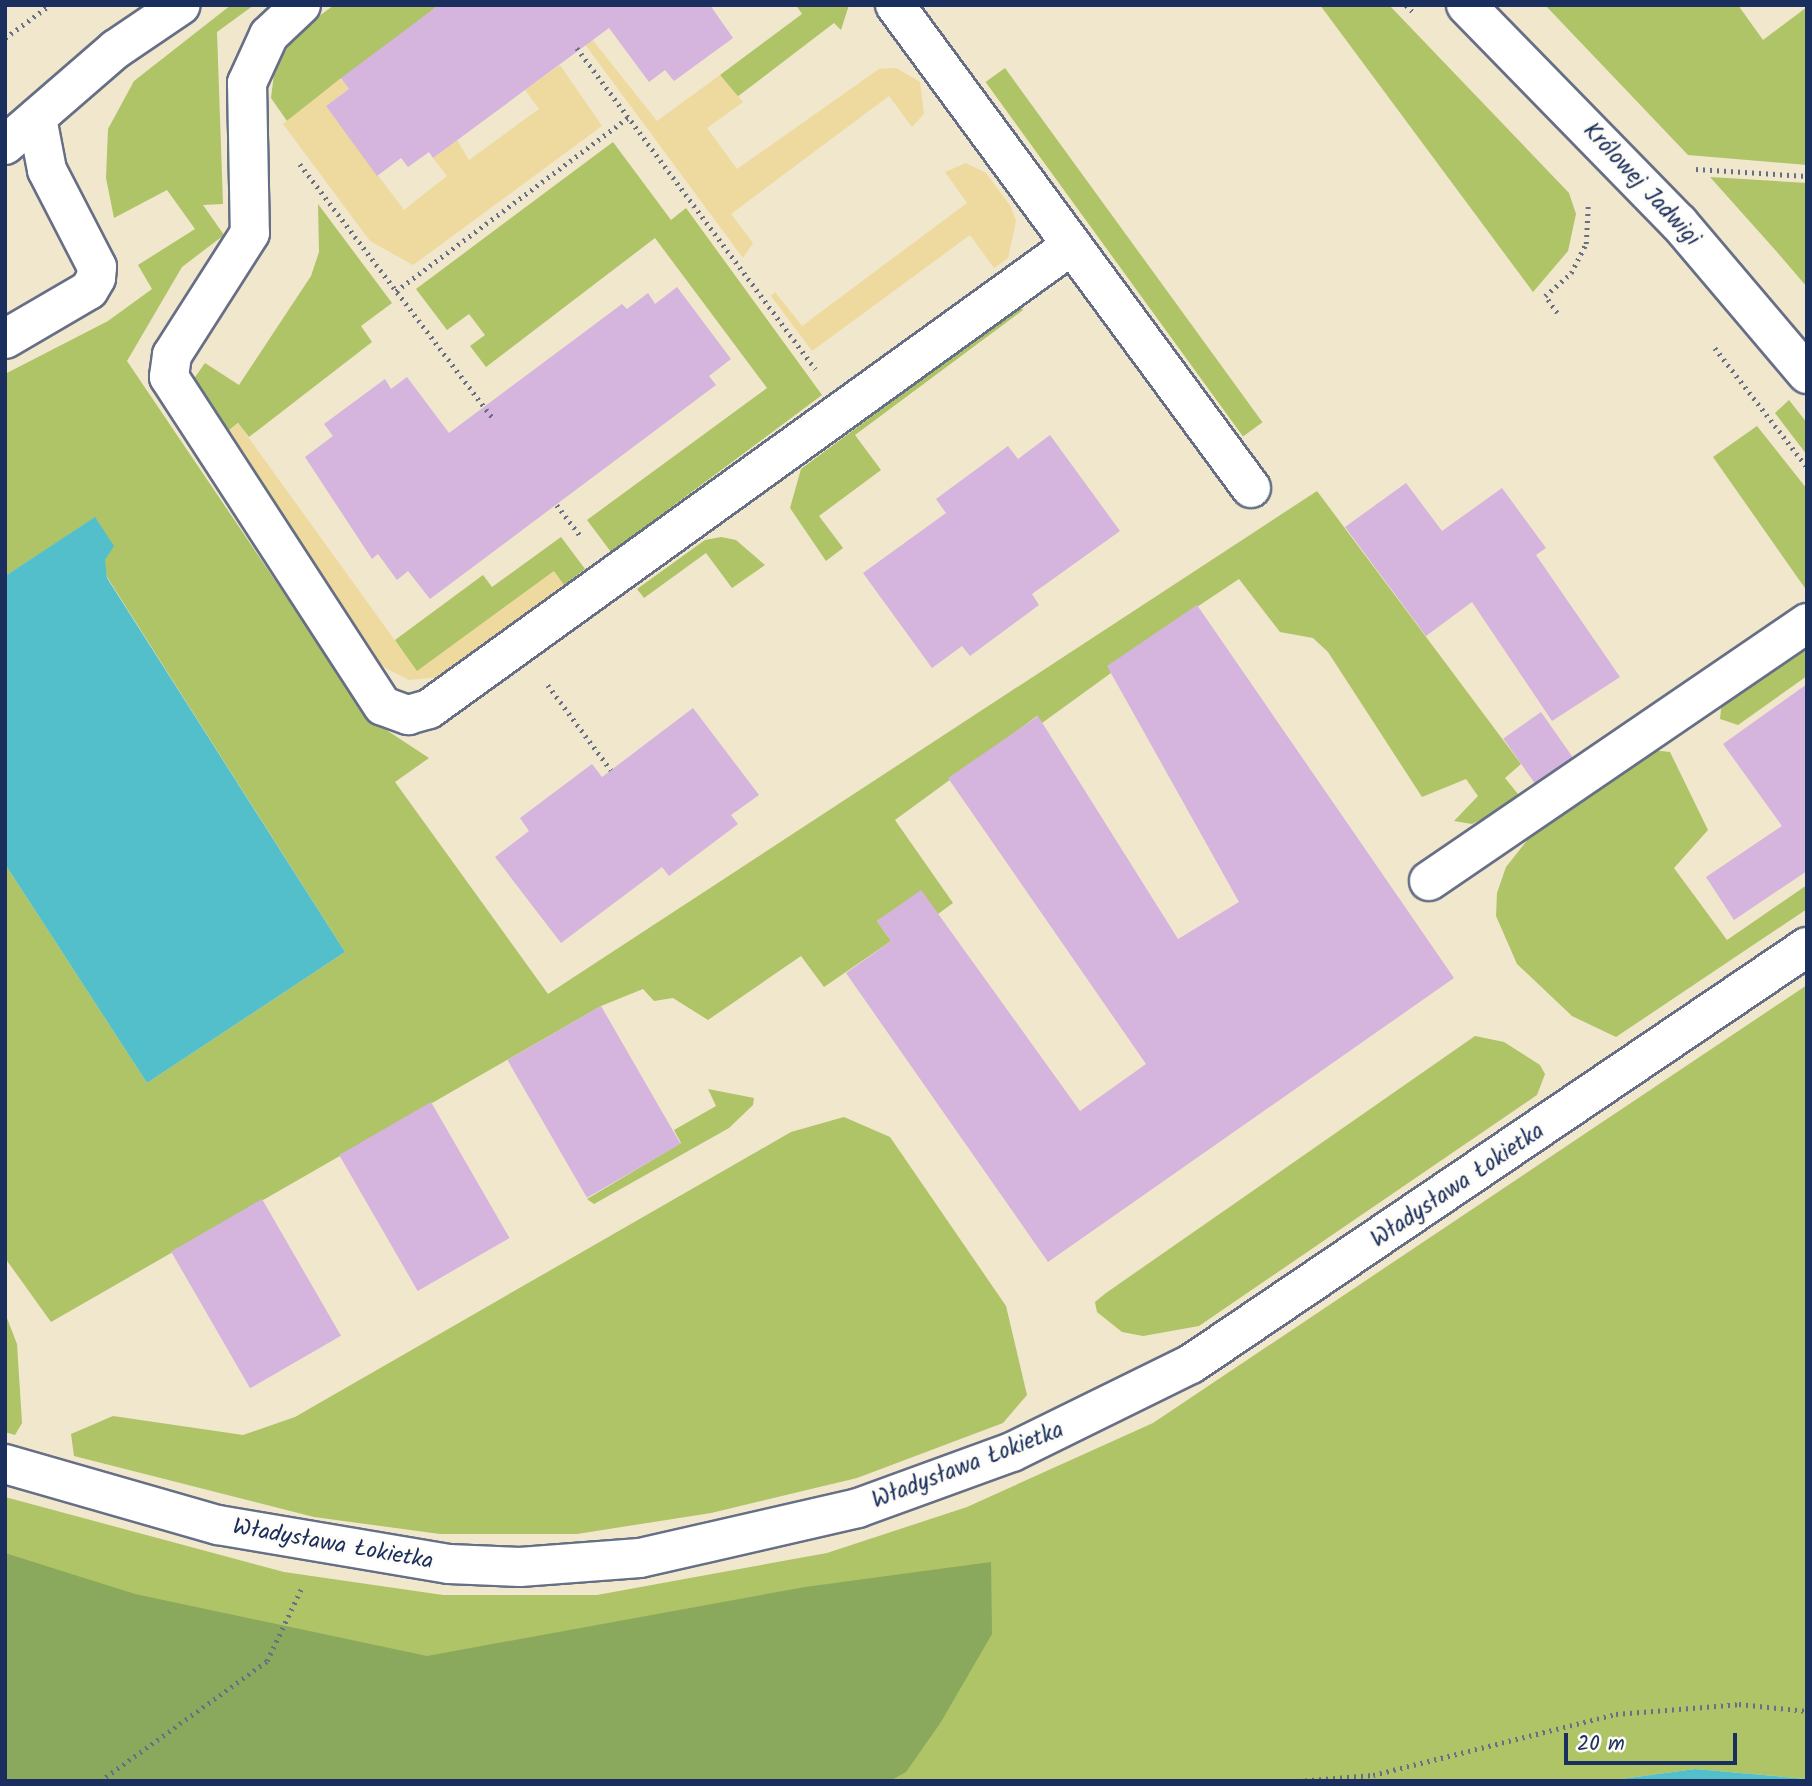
<!DOCTYPE html>
<meta charset="utf-8">
<style>
body{margin:0}
#map{position:relative;width:1812px;height:1786px;overflow:hidden;background:#f0e7cd;font-family:Kalam,sans-serif}
div>[style]{position:absolute}
.green>*{inset:0;background:#afc367;transform-origin:0 0}
.forest>*{inset:0;background:#8ba95c}
.sand>*{inset:0;background:#eeda9e}
.water>*{inset:0;background:#52bfcb}
.building>*{inset:0;background:#d5b4de;transform-origin:0 0}
.path>*{height:4.5px;margin-top:-2.25px;transform-origin:0;background:repeating-linear-gradient(90deg,#666f85 0 2px,transparent 0 7px)}
.roads{filter:drop-shadow(2px 0 #666f85) drop-shadow(-2px 0 #666f85) drop-shadow(0 2px #666f85) drop-shadow(0 -2px #666f85)}
.minor>*{height:38px;margin:-19px;padding:0 19px;transform-origin:19px;border-radius:19px;background:#fff}
span{translate:-50% -50%;white-space:nowrap;text-align:center;line-height:1.15;-webkit-text-stroke:6px #fdfcf7;paint-order:stroke}
.street-label{font-size:23px;color:#1b2f5e}
.frame{position:absolute;inset:0;border:7px solid #1b2f5e;pointer-events:none}
.scale{position:absolute;left:1564px;top:1733px;width:173px;height:32px;box-sizing:border-box;border:4px solid #1b2f5e;border-top:0;padding-left:9px;font-size:21px;line-height:24px;white-space:nowrap;color:#1b2f5e;-webkit-text-stroke:5px #fdfcf7;paint-order:stroke}
</style>
<div id="map">
<div class="green">
<div style="clip-path:polygon(231px 5px,254px 5px,217px 32px,223px 204px,203px 205px,224px 235px,182px 267px,127px 361px,368px 718px,429px 758px,395px 782px,548px 994px,1317px 491px,1521px 764px,1505px 778px,1522px 799px,1472px 824px,1454px 821px,1478px 796px,1466px 779px,1422px 797px,1328px 652px,1313px 638px,1280px 632px,1239px 579px,1108px 666px,1111px 673px,1042px 723px,1037px 716px,895px 820px,953px 903px,938px 914px,921px 891px,877px 921px,891px 941px,824px 987px,801px 956px,708px 1020px,673px 998px,654px 1001px,643px 989px,601px 1006px,51px 1322px,5px 1258px,5px 864px,147px 1083px,345px 952px,107px 577px,94px 518px,5px 576px,5px 374px,108px 321px,152px 289px,138px 265px,195px 229px,167px 190px,114px 218px,106px 178px,108px 129px,134px 81px)"></div>
<div style="clip-path:polygon(334px 5px,439px 5px,287px 121px,271px 98px,275px 66px,298px 32px)"></div>
<div style="clip-path:polygon(796px 5px,849px 5px,841px 30px,834px 23px,737px 97px,720px 75px,802px 14px)"></div>
<div style="clip-path:polygon(1320px 5px,1389px 5px,1569px 193px,1576px 214px,1568px 251px,1533px 292px)"></div>
<div style="clip-path:polygon(1545px 5px,1738px 5px,1763px 40px,1807px 7px,1807px 165px,1688px 155px)"></div>
<div style="left:1005px;top:68px;width:438px;height:24px;rotate:54deg"></div>
<div style="clip-path:polygon(613px 142px,671px 220px,686px 208px,822px 395px,611px 552px,587px 520px,767px 388px,655px 238px,486px 367px,470px 346px,485px 335px,469px 314px,447px 330px,416px 289px)"></div>
<div style="clip-path:polygon(1710px 177px,1807px 183px,1807px 287px,1777px 252px)"></div>
<div style="clip-path:polygon(318px 204px,392px 303px,361px 326px,372px 342px,249px 437px,238px 423px,223px 435px,193px 380px,205px 363px,239px 385px,311px 276px,319px 252px)"></div>
<div style="clip-path:polygon(1020px 306px,1023px 310px,855px 435px,881px 470px,819px 516px,843px 548px,826px 561px,790px 508px,801px 469px)"></div>
<div style="clip-path:polygon(1789px 400px,1807px 423px,1807px 455px,1775px 413px)"></div>
<div style="clip-path:polygon(1757px 426px,1807px 489px,1807px 591px,1713px 457px)"></div>
<div style="clip-path:polygon(561px 537px,585px 569px,564px 585px,553px 572px,417px 672px,395px 640px,483px 575px,492px 587px)"></div>
<div style="clip-path:polygon(721px 537px,736px 540px,765px 565px,732px 588px,706px 553px,644px 598px,637px 589px,705px 540px)"></div>
<div style="clip-path:polygon(1807px 640px,1807px 676px,1738px 725px,1720px 719px,1722px 700px)"></div>
<div style="clip-path:polygon(1652px 750px,1670px 752px,1708px 830px,1674px 868px,1727px 940px,1807px 885px,1807px 909px,1616px 1037px,1572px 1016px,1517px 964px,1496px 916px,1497px 893px,1506px 867px,1537px 828px)"></div>
<div style="clip-path:polygon(1807px 985px,1807px 1779px,1695px 1769px,1606px 1781px,5px 1781px,5px 1497px,284px 1572px,443px 1595px,597px 1595px,827px 1553px,967px 1507px,1153px 1423px)"></div>
<div style="clip-path:polygon(1475px 1036px,1504px 1042px,1540px 1065px,1545px 1074px,1537px 1095px,1199px 1326px,1143px 1336px,1122px 1332px,1097px 1312px,1095px 1302px,1106px 1293px)"></div>
<div style="clip-path:polygon(708px 1089px,754px 1098px,753px 1105px,729px 1128px,594px 1204px,587px 1199px,681px 1143px,674px 1130px,716px 1106px)"></div>
<div style="clip-path:polygon(844px 1117px,890px 1137px,1006px 1306px,1027px 1395px,1003px 1423px,857px 1478px,711px 1513px,577px 1534px,440px 1534px,314px 1517px,74px 1456px,71px 1434px,113px 1416px,243px 1435px,295px 1417px,791px 1132px)"></div>
<div style="clip-path:polygon(5px 1313px,17px 1344px,22px 1423px,15px 1435px,5px 1432px)"></div>
</div>
<div class="forest">
<div style="clip-path:polygon(5px 1553px,135px 1594px,427px 1656px,805px 1587px,991px 1562px,992px 1634px,941px 1722px,906px 1772px,890px 1781px,5px 1781px)"></div>
</div>
<div class="sand">
<div style="clip-path:polygon(591px 38px,657px 121px,720px 75px,743px 102px,707px 128px,737px 169px,879px 69px,896px 68px,920px 82px,924px 114px,912px 127px,889px 96px,731px 214px,753px 243px,743px 258px,584px 43px)"></div>
<div style="clip-path:polygon(560px 65px,602px 126px,413px 265px,370px 241px,283px 124px,341px 78px,349px 89px,326px 106px,404px 210px,447px 176px,433px 158px,457px 140px,469px 160px,539px 109px,525px 90px)"></div>
<div style="clip-path:polygon(966px 163px,986px 173px,1011px 207px,1016px 221px,1008px 258px,994px 268px,970px 235px,812px 351px,771px 296px,775px 292px,802px 326px,967px 203px,945px 172px)"></div>
<div style="clip-path:polygon(238px 423px,417px 671px,554px 571px,564px 585px,439px 677px,409px 680px,387px 669px,371px 656px,223px 435px)"></div>
</div>
<div class="water">
<div style="clip-path:polygon(95px 517px,114px 546px,105px 560px,107px 578px,345px 952px,147px 1083px,5px 864px,5px 576px)"></div>
<div style="clip-path:polygon(1695px 1769px,1807px 1779px,1807px 1781px,1606px 1781px)"></div>
</div>
<div class="building">
<div style="clip-path:polygon(439px 5px,710px 5px,733px 38px,674px 81px,665px 70px,649px 82px,609px 28px,433px 158px,429px 152px,408px 167px,401px 158px,377px 176px,326px 106px,349px 89px,341px 78px)"></div>
<div style="clip-path:polygon(677px 287px,731px 359px,709px 376px,716px 385px,430px 599px,408px 571px,397px 580px,378px 554px,372px 559px,305px 457px,333px 436px,324px 424px,385px 379px,391px 389px,407px 377px,449px 433px,622px 304px,627px 309px,648px 293px,655px 304px)"></div>
<div style="clip-path:polygon(1050px 435px,1120px 531px,1032px 594px,1039px 605px,970px 656px,962px 646px,932px 668px,863px 573px,946px 513px,936px 499px,1008px 446px,1018px 459px)"></div>
<div style="clip-path:polygon(1406px 483px,1442px 531px,1502px 488px,1546px 548px,1536px 555px,1620px 677px,1552px 721px,1472px 602px,1426px 636px,1345px 527px)"></div>
<div style="clip-path:polygon(1197px 605px,1454px 978px,1048px 1262px,846px 973px,891px 941px,877px 921px,921px 890px,1080px 1111px,1146px 1064px,948px 778px,1038px 716px,1178px 939px,1239px 902px,1107px 666px)"></div>
<div style="clip-path:polygon(1807px 684px,1807px 871px,1734px 920px,1706px 877px,1782px 826px,1723px 744px)"></div>
<div style="clip-path:polygon(693px 708px,759px 795px,731px 815px,738px 824px,669px 876px,662px 867px,561px 943px,495px 857px,529px 831px,520px 818px,592px 764px,602px 777px)"></div>
<div style="left:1541px;top:712px;width:55px;height:46px;rotate:55deg"></div>
<div style="left:601px;top:1006px;width:159px;height:108px;rotate:60deg"></div>
<div style="left:431px;top:1102px;width:157px;height:106px;rotate:60deg"></div>
<div style="left:262px;top:1199px;width:158px;height:105px;rotate:60deg"></div>
</div>
<div class="path">
<div style="left:1406px;top:5px;width:14px;rotate:45deg"></div>
<div style="left:5px;top:38px;width:56px;rotate:-36.3deg"></div>
<div style="left:577px;top:48px;width:400px;rotate:53.4deg"></div>
<div style="left:300px;top:164px;width:318px;rotate:52.8deg"></div>
<div style="left:1696px;top:169px;width:111px;rotate:3.6deg"></div>
<div style="left:396px;top:291px;width:291px;rotate:-36.8deg"></div>
<div style="left:1557px;top:313px;width:21px;rotate:-125deg"></div>
<div style="left:1545px;top:296px;width:35px;rotate:-41deg"></div>
<div style="left:1571px;top:273px;width:33px;rotate:-63deg"></div>
<div style="left:1586px;top:244px;width:39px;rotate:-87deg"></div>
<div style="left:1715px;top:348px;width:150px;rotate:52.3deg"></div>
<div style="left:557px;top:505px;width:41px;rotate:52.9deg"></div>
<div style="left:548px;top:685px;width:106px;rotate:53.5deg"></div>
<div style="left:100px;top:1781px;width:206px;rotate:-35.7deg"></div>
<div style="left:267px;top:1661px;width:80px;rotate:-64.7deg"></div>
<div style="left:1026px;top:1781px;width:15px"></div>
<div style="left:1298px;top:1781px;width:75px;rotate:-4.6deg"></div>
<div style="left:1373px;top:1775px;width:251px;rotate:-14.1deg"></div>
<div style="left:1616px;top:1714px;width:123px;rotate:-4.6deg"></div>
<div style="left:1739px;top:1704px;width:68px;rotate:5.9deg"></div>
</div>
<div class="roads">
<div class="minor">
<div style="left:301px;top:5px;width:44px;rotate:136.8deg"></div>
<div style="left:269px;top:35px;width:53px;rotate:114.6deg"></div>
<div style="left:247px;top:83px;width:150px;rotate:88.9deg"></div>
<div style="left:250px;top:233px;width:145px;rotate:122.6deg"></div>
<div style="left:172px;top:355px;width:22px;rotate:98deg"></div>
<div style="left:169px;top:377px;width:392px;rotate:57deg"></div>
<div style="left:383px;top:706px;width:27px;rotate:20deg"></div>
<div style="left:408px;top:715px;width:22px;rotate:-16deg"></div>
<div style="left:429px;top:709px;width:793px;rotate:-35.81deg"></div>
<div style="left:895px;top:5px;width:600px;rotate:53.61deg"></div>
<div style="left:1466px;top:5px;width:305px;rotate:45.7deg"></div>
<div style="left:1679px;top:223px;width:198px;rotate:49.7deg"></div>
<div style="left:5px;top:145px;width:147px;rotate:-40.9deg"></div>
<div style="left:116px;top:49px;width:78px;rotate:-34.1deg"></div>
<div style="left:5px;top:339px;width:97px;rotate:-30.3deg"></div>
<div style="left:89px;top:290px;width:14px;rotate:-60deg"></div>
<div style="left:96px;top:278px;width:11px;rotate:-85deg"></div>
<div style="left:97px;top:267px;width:109px;rotate:-117.3deg"></div>
<div style="left:47px;top:170px;width:53px;rotate:-100.9deg"></div>
<div style="left:1429px;top:881px;width:458px;rotate:-34.3deg"></div>
<div style="left:5px;top:1464px;width:222px;rotate:16deg"></div>
<div style="left:218px;top:1525px;width:234px;rotate:9.6deg"></div>
<div style="left:449px;top:1564px;width:71px;rotate:2.4deg"></div>
<div style="left:520px;top:1567px;width:120px;rotate:-4.3deg"></div>
<div style="left:640px;top:1558px;width:224px;rotate:-12.9deg"></div>
<div style="left:858px;top:1508px;width:164px;rotate:-20deg"></div>
<div style="left:1012px;top:1452px;width:199px;rotate:-26.2deg"></div>
<div style="left:1191px;top:1364px;width:744px;rotate:-34.1deg"></div>
</div>
</div>
<div class="street-label">
<span style="left:1641px;top:185px;rotate:47deg">Królowej Jadwigi</span>
<span style="left:1458px;top:1186px;rotate:-34deg">Władysława Łokietka</span>
<span style="left:968px;top:1466px;rotate:-21deg">Władysława Łokietka</span>
<span style="left:333px;top:1545px;rotate:10deg">Władysława Łokietka</span>
</div>
<div class="frame"></div>
<div class="scale">20 m</div>
</div>
